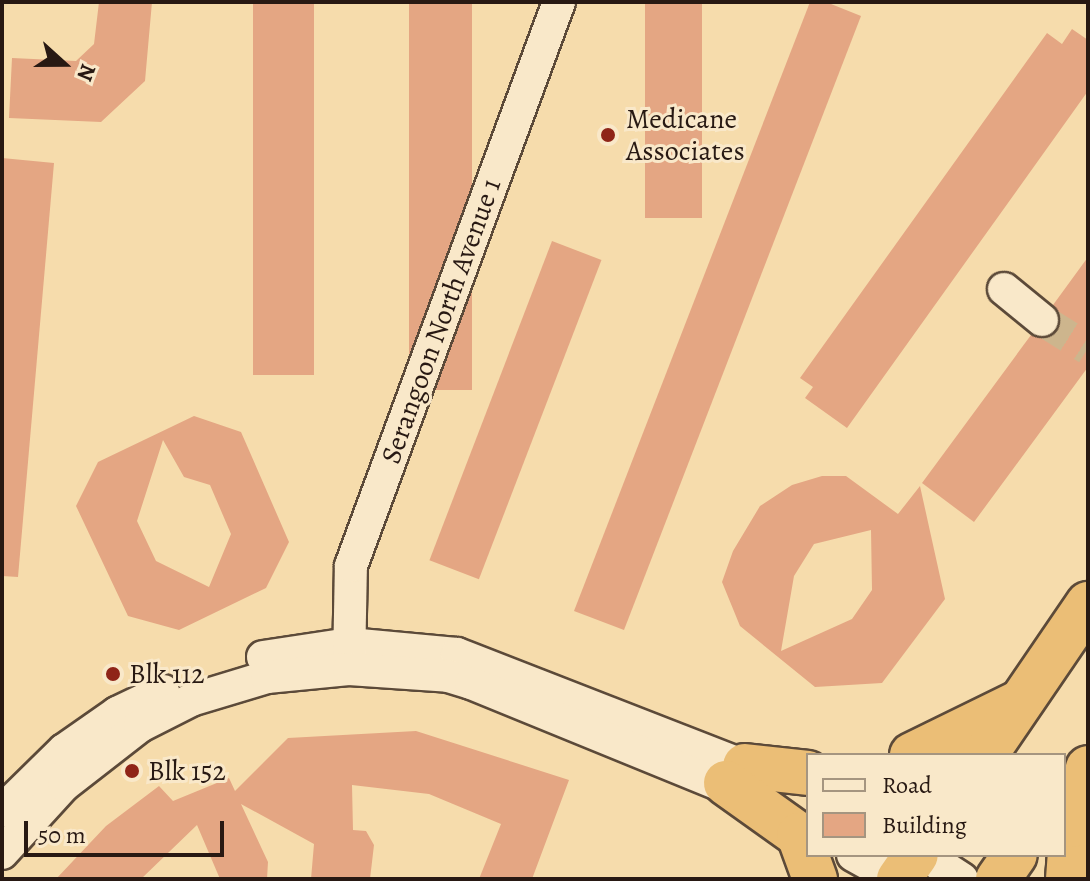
<!DOCTYPE html>
<style>
body{margin:0}
#map{position:relative;width:1090px;height:881px;overflow:hidden;background:#f6dcac;font-family:Alegreya,serif}
div>[style]{position:absolute}
.building>*{inset:0;background:#e4a683;transform-origin:0 0}
.street-tunnel>*{height:32px;margin-top:-16px;transform-origin:0;background:repeating-linear-gradient(90deg,#cdb58d 0 32px,transparent 0 48px)}
.roads{filter:drop-shadow(2px 0 #5c4a39) drop-shadow(-2px 0 #5c4a39) drop-shadow(0 2px #5c4a39) drop-shadow(0 -2px #5c4a39)}
.street>*{height:32px;margin:-16px;padding:0 16px;transform-origin:16px;border-radius:16px;background:#f9e8c9}
.highway>*{height:44px;margin:-22px;padding:0 22px;transform-origin:22px;border-radius:22px;background:#ebbe76}
.dots>*{width:22px;height:22px;translate:-50% -50%;box-sizing:border-box;border:4px solid #f9e8c9;border-radius:50%}
span{translate:-50% -50%;white-space:nowrap;text-align:center;line-height:1.15;-webkit-text-stroke:6px #f9e8c9;paint-order:stroke}
.poi-label{font-size:28px;color:#281913}
.left{translate:0 -50%;text-align:left}
.street-label{font-size:28px;color:#281913}
.frame{position:absolute;inset:0;border:4px solid #281913;pointer-events:none}
.legend{position:absolute;left:806px;top:753px;width:260px;height:104px;box-sizing:border-box;background:#f9e8c9;border:2px solid #a59580;margin:0;padding:10px 14px;list-style:none;font-size:24px;color:#281913}
.legend li{display:flex;align-items:center;gap:16px;height:40px}
.legend b{width:40px;border:2px solid #a59580}
.north{position:absolute;left:24px;top:24px;width:80px;height:80px;-webkit-text-stroke:6px #f9e8c9;paint-order:stroke;rotate:111deg;font-size:22px;font-weight:700;line-height:32px;text-align:center;color:#281913}
.north::after{content:'';display:block;margin:auto;width:28px;height:36px;background:#281913;clip-path:polygon(50% 0,100% 100%,50% 72%,0 100%)}
.scale{position:absolute;left:24px;top:821px;width:200px;height:36px;box-sizing:border-box;border:4px solid #281913;border-top:0;padding-left:10px;font-size:24px;line-height:28px;white-space:nowrap;color:#281913;-webkit-text-stroke:6px #f9e8c9;paint-order:stroke}
</style>
<div id="map">
<div class="building">
<div style="clip-path:polygon(99px 2px,152px 2px,145px 81px,101px 122px,9px 118px,12px 58px,76px 61px,94px 44px)"></div>
<div style="left:253px;top:2px;width:61px;height:373px"></div>
<div style="left:409px;top:2px;width:63px;height:388px"></div>
<div style="left:645px;top:2px;width:57px;height:216px"></div>
<div style="clip-path:polygon(810px 2px,826px 2px,861px 16px,624px 630px,574px 611px)"></div>
<div style="clip-path:polygon(1072px 29px,1088px 40px,1088px 91px,847px 428px,805px 398px,813px 387px,800px 378px,1047px 33px,1062px 44px)"></div>
<div style="clip-path:polygon(2px 158px,54px 163px,18px 577px,2px 576px)"></div>
<div style="left:552px;top:241px;width:53px;height:342px;rotate:21deg"></div>
<div style="clip-path:polygon(1088px 257px,1088px 367px,974px 522px,922px 483px,1031px 335px,1048px 338px,1057px 331px,1060px 314px,1053px 305px)"></div>
<div style="clip-path:polygon(evenodd,194px 416px,241px 432px,289px 542px,266px 588px,179px 630px,128px 616px,76px 506px,98px 462px,194px 416px,163px 440px,184px 477px,210px 485px,231px 534px,209px 587px,156px 561px,137px 521px,163px 440px)"></div>
<div style="clip-path:polygon(evenodd,822px 476px,846px 476px,898px 514px,920px 486px,945px 599px,882px 683px,815px 687px,740px 626px,722px 582px,733px 551px,760px 506px,792px 485px,822px 476px,871px 530px,872px 590px,852px 619px,781px 651px,794px 576px,814px 544px,871px 530px)"></div>
<div style="clip-path:polygon(416px 731px,569px 780px,532px 879px,479px 879px,501px 824px,429px 794px,352px 785px,353px 830px,366px 831px,374px 845px,370px 879px,311px 879px,314px 844px,241px 804px,268px 862px,267px 879px,220px 879px,197px 825px,141px 879px,56px 879px,106px 826px,159px 786px,173px 801px,229px 778px,235px 791px,288px 738px)"></div>
</div>
<div class="street-tunnel">
<div style="left:1042px;top:320px;width:54px;rotate:32.2deg"></div>
</div>
<div class="roads">
<div class="street">
<div style="left:1004px;top:289px;width:49px;rotate:39.2deg"></div>
<div style="left:263px;top:657px;width:87px;rotate:-8.6deg"></div>
<div style="left:349px;top:644px;width:108px;rotate:5.3deg"></div>
<div style="left:457px;top:654px;width:330px;rotate:21.3deg"></div>
<div style="left:349px;top:666px;width:100px;rotate:-88.9deg"></div>
<div style="left:351px;top:566px;width:601px;rotate:-69.76deg"></div>
<div style="left:2px;top:811px;width:87px;rotate:-44.5deg"></div>
<div style="left:64px;top:750px;width:65px;rotate:-34.9deg"></div>
<div style="left:117px;top:713px;width:51px;rotate:-25.6deg"></div>
<div style="left:2px;top:853px;width:92px;rotate:-47.6deg"></div>
<div style="left:64px;top:785px;width:96px;rotate:-37.8deg"></div>
<div style="left:140px;top:726px;width:57px;rotate:-27deg"></div>
<div style="left:191px;top:700px;width:79px;rotate:-16.8deg"></div>
<div style="left:267px;top:677px;width:82px;rotate:-5.6deg"></div>
<div style="left:349px;top:669px;width:99px;rotate:4deg"></div>
<div style="left:448px;top:676px;width:24px;rotate:17deg"></div>
<div style="left:471px;top:683px;width:297px;rotate:22.2deg"></div>
<div style="left:853px;top:855px;width:49px;rotate:29.2deg"></div>
<div style="left:925px;top:855px;width:44px;rotate:33deg"></div>
</div>
<div class="highway">
<div style="left:912px;top:755px;width:116px;rotate:-26.1deg"></div>
<div style="left:985px;top:755px;width:183px;rotate:-55.7deg"></div>
<div style="left:745px;top:766px;width:63px;rotate:6.3deg"></div>
<div style="left:726px;top:783px;width:90px;rotate:35.5deg"></div>
<div style="left:799px;top:835px;width:47px;rotate:70deg"></div>
<div style="left:899px;top:879px;width:29px;rotate:-55deg"></div>
<div style="left:998px;top:879px;width:29px;rotate:-55deg"></div>
<div style="left:1068px;top:879px;width:54px;rotate:-85.8deg"></div>
<div style="left:1072px;top:825px;width:59px;rotate:-74.3deg"></div>
</div>
</div>
<div class="dots">
<div style="left:608px;top:135px;background:#8f2418"></div>
<div style="left:113px;top:674px;background:#8f2418"></div>
<div style="left:132px;top:771px;background:#8f2418"></div>
</div>
<div class="poi-label">
<span class="left" style="left:626px;top:135px">Medicane<br>Associates</span>
<span class="left" style="left:129px;top:674px">Blk 112</span>
<span class="left" style="left:148px;top:771px">Blk 152</span>
</div>
<div class="street-label">
<span style="left:441px;top:321px;rotate:-70deg">Serangoon North Avenue 1</span>
</div>
<div class="frame"></div>
<ul class="legend">
<li><b style="height:10px;background:#f9e8c9"></b>Road</li>
<li><b style="height:22px;background:#e4a683"></b>Building</li>
</ul>
<div class="north">N</div>
<div class="scale">50 m</div>
</div>
